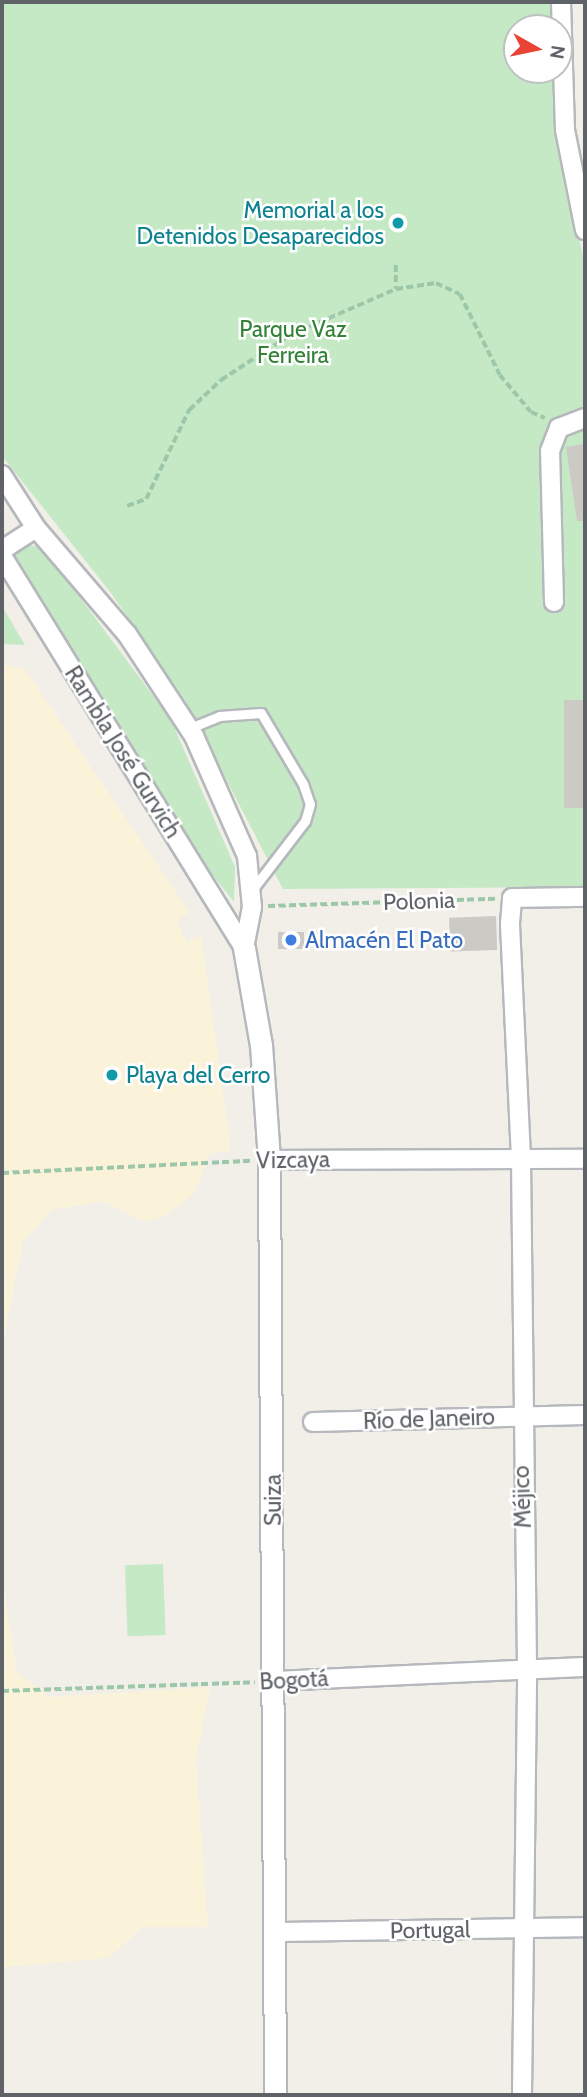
<!DOCTYPE html>
<meta charset="utf-8">
<style>
body{margin:0}
#map{position:relative;width:587px;height:2097px;overflow:hidden;background:#f1efe8;font-family:Cabin,sans-serif}
div>[style]{position:absolute}
.green>*{inset:0;background:#c5e8c5;transform-origin:0 0}
.sand>*{inset:0;background:#fbf3d9}
.building>*{inset:0;background:#cccac5;transform-origin:0 0}
.path>*{height:3.5px;margin-top:-1.75px;transform-origin:0;background:repeating-linear-gradient(90deg,#9cc7a9 0 7px,transparent 0 10.5px)}
.roads{filter:drop-shadow(2px 0 #b5b8bc) drop-shadow(-2px 0 #b5b8bc) drop-shadow(0 2px #b5b8bc) drop-shadow(0 -2px #b5b8bc)}
.service>*{height:9px;margin:-4.5px;padding:0 4.5px;transform-origin:4.5px;border-radius:4.5px;background:#fff}
.minor>*{height:18px;margin:-9px;padding:0 9px;transform-origin:9px;border-radius:9px;background:#fff}
.tertiary>*{height:21px;margin:-10.5px;padding:0 10.5px;transform-origin:10.5px;border-radius:10.5px;background:#fff}
.dots>*{width:19px;height:19px;translate:-50% -50%;box-sizing:border-box;border:4px solid #fff;border-radius:50%}
span{translate:-50% -50%;white-space:nowrap;text-align:center;line-height:1.15;-webkit-text-stroke:5px #fff;paint-order:stroke}
.culture-label{font-size:23px;color:#0d838f}
.right{translate:-100% -50%;text-align:right}
.left{translate:0 -50%;text-align:left}
.park-label{font-size:23px;color:#348238}
.street-label{font-size:23px;color:#5f6368}
.shop-label{font-size:23px;color:#366cbe}
.frame{position:absolute;inset:0;border:4px solid #5f6368;pointer-events:none}
.north{position:absolute;left:503px;top:14px;width:70px;height:70px;box-sizing:border-box;background:#fff;border:2px solid #bfc1c3;border-radius:50%;rotate:99deg;font-size:19px;font-weight:700;line-height:28px;text-align:center;color:#5f6368}
.north::after{content:'';display:block;margin:auto;width:24px;height:32px;background:#ea4335;clip-path:polygon(50% 0,100% 100%,50% 72%,0 100%)}
</style>
<div id="map">
<div class="green">
<div style="clip-path:polygon(2px 2px,557px 2px,558px 28px,517px 28px,517px 70px,559px 70px,564px 158px,585px 268px,585px 887px,283px 889px,186px 702px,111px 593px,2px 456px)"></div>
<div style="clip-path:polygon(24px 543px,44px 549px,171px 720px,235px 867px,234px 902px,192px 849px,17px 563px,14px 554px)"></div>
<div style="clip-path:polygon(2px 606px,25px 645px,2px 644px)"></div>
<div style="left:163px;top:1564px;width:71px;height:38px;rotate:88deg"></div>
</div>
<div class="sand">
<div style="clip-path:polygon(2px 664px,25px 669px,189px 912px,177px 921px,187px 942px,201px 935px,231px 1151px,210px 1153px,193px 1195px,161px 1218px,142px 1221px,103px 1201px,52px 1210px,23px 1242px,2px 1348px)"></div>
<div style="clip-path:polygon(2px 1577px,17px 1672px,49px 1697px,210px 1687px,196px 1761px,208px 1927px,142px 1927px,109px 1958px,4px 1967px)"></div>
</div>
<div class="building">
<div style="clip-path:polygon(585px 444px,585px 521px,577px 521px,566px 447px)"></div>
<div style="left:564px;top:700px;width:21px;height:108px"></div>
<div style="left:496px;top:916px;width:34px;height:47px;rotate:88deg"></div>
<div style="left:278px;top:932px;width:26px;height:17px"></div>
</div>
<div class="path">
<div style="left:396px;top:265px;width:24px;rotate:90deg"></div>
<div style="left:127px;top:506px;width:20px;rotate:-20deg"></div>
<div style="left:146px;top:499px;width:99px;rotate:-64.2deg"></div>
<div style="left:189px;top:410px;width:44px;rotate:-43.2deg"></div>
<div style="left:221px;top:380px;width:82px;rotate:-33.1deg"></div>
<div style="left:290px;top:335px;width:116px;rotate:-23.5deg"></div>
<div style="left:396px;top:289px;width:40px;rotate:-8.5deg"></div>
<div style="left:436px;top:283px;width:26px;rotate:25deg"></div>
<div style="left:460px;top:294px;width:90px;rotate:63.7deg"></div>
<div style="left:500px;top:375px;width:48px;rotate:50deg"></div>
<div style="left:531px;top:412px;width:15px;rotate:23deg"></div>
<div style="left:268px;top:906px;width:227px;rotate:-1.8deg"></div>
<div style="left:2px;top:1173px;width:249px;rotate:-2.8deg"></div>
<div style="left:2px;top:1691px;width:253px;rotate:-2deg"></div>
</div>
<div class="roads">
<div class="service">
<div style="left:190px;top:728px;width:31px;rotate:-22deg"></div>
<div style="left:219px;top:716px;width:42px;rotate:-4.1deg"></div>
<div style="left:261px;top:713px;width:82px;rotate:59.4deg"></div>
<div style="left:303px;top:784px;width:21px;rotate:71deg"></div>
<div style="left:310px;top:804px;width:18px;rotate:106deg"></div>
<div style="left:305px;top:821px;width:87px;rotate:127.5deg"></div>
</div>
<div class="minor">
<div style="left:561px;top:2px;width:128px;rotate:88.2deg"></div>
<div style="left:565px;top:130px;width:102px;rotate:78.7deg"></div>
<div style="left:2px;top:475px;width:63px;rotate:57.3deg"></div>
<div style="left:36px;top:528px;width:140px;rotate:49.4deg"></div>
<div style="left:127px;top:634px;width:122px;rotate:56.7deg"></div>
<div style="left:194px;top:736px;width:131px;rotate:66.2deg"></div>
<div style="left:247px;top:856px;width:51px;rotate:84.4deg"></div>
<div style="left:252px;top:907px;width:42px;rotate:101deg"></div>
<div style="left:2px;top:550px;width:40px;rotate:-32.9deg"></div>
<div style="left:2px;top:556px;width:461px;rotate:58.3deg"></div>
<div style="left:554px;top:602px;width:151px;rotate:-91.5deg"></div>
<div style="left:550px;top:451px;width:25px;rotate:-69deg"></div>
<div style="left:559px;top:428px;width:28px;rotate:-21deg"></div>
<div style="left:269px;top:1160px;width:316px;rotate:-0.2deg"></div>
<div style="left:313px;top:1422px;width:272px;rotate:-1.5deg"></div>
<div style="left:273px;top:1681px;width:312px;rotate:-2.6deg"></div>
<div style="left:274px;top:1932px;width:311px;rotate:-0.9deg"></div>
<div style="left:522px;top:2095px;width:429px;rotate:-89.3deg"></div>
<div style="left:527px;top:1666px;width:508px;rotate:-90.68deg"></div>
<div style="left:521px;top:1158px;width:235px;rotate:-92.7deg"></div>
<div style="left:510px;top:923px;width:25px;rotate:-85deg"></div>
<div style="left:512px;top:898px;width:73px;rotate:-0.8deg"></div>
</div>
<div class="tertiary">
<div style="left:244px;top:948px;width:98px;rotate:80.1deg"></div>
<div style="left:261px;top:1045px;width:115px;rotate:86deg"></div>
<div style="left:269px;top:1160px;width:935px;rotate:89.63deg"></div>
</div>
</div>
<div class="dots">
<div style="left:398px;top:223px;background:#0f9aa8"></div>
<div style="left:291px;top:940px;background:#3f7fe0"></div>
<div style="left:112px;top:1075px;background:#0f9aa8"></div>
</div>
<div class="culture-label">
<span class="right" style="left:384px;top:223px">Memorial a los<br>Detenidos Desaparecidos</span>
<span class="left" style="left:126px;top:1075px">Playa del Cerro</span>
</div>
<div class="park-label">
<span style="left:293px;top:342px">Parque Vaz<br>Ferreira</span>
</div>
<div class="street-label">
<span style="left:123px;top:752px;rotate:58deg">Rambla José Gurvich</span>
<span style="left:419px;top:901px;rotate:-2deg">Polonia</span>
<span style="left:293px;top:1160px;rotate:-1deg">Vizcaya</span>
<span style="left:429px;top:1419px;rotate:-2deg">Río de Janeiro</span>
<span style="left:522px;top:1497px;rotate:-92deg">Méjico</span>
<span style="left:273px;top:1500px;rotate:-90deg">Suiza</span>
<span style="left:294px;top:1680px;rotate:-3deg">Bogotá</span>
<span style="left:430px;top:1930px;rotate:-1deg">Portugal</span>
</div>
<div class="shop-label">
<span class="left" style="left:305px;top:940px">Almacén El Pato</span>
</div>
<div class="frame"></div>
<div class="north">N</div>
</div>
